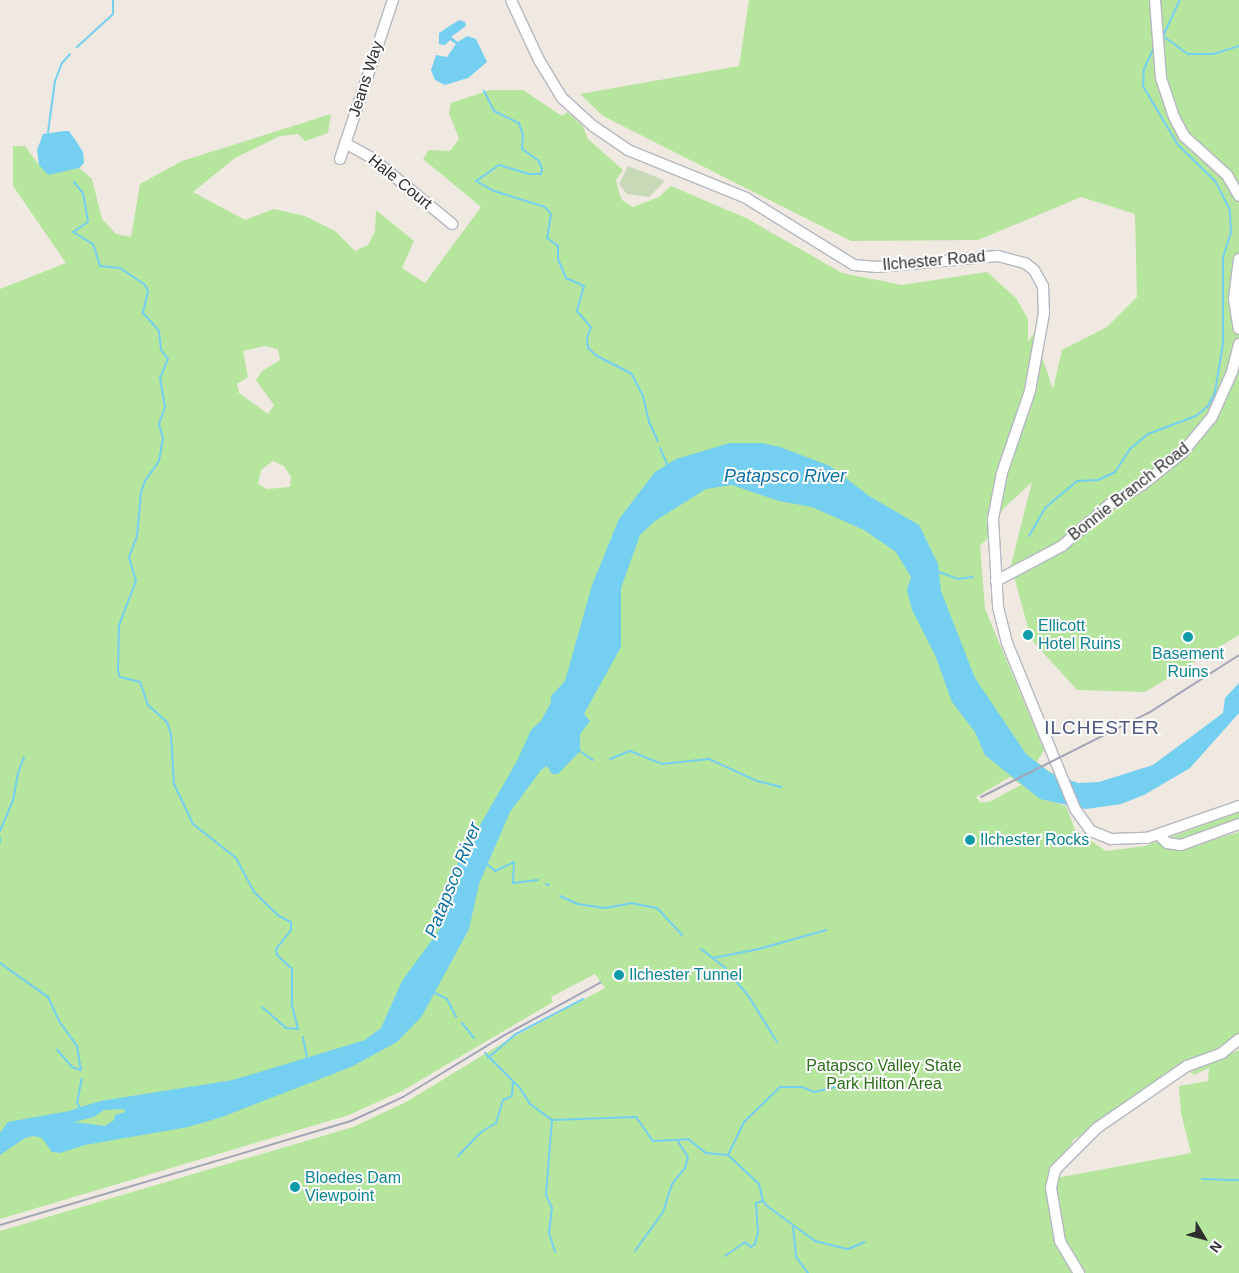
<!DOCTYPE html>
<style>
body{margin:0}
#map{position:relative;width:1239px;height:1273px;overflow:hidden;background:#efe9e1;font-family:Helvetica,sans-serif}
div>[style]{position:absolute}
.green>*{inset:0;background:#b6e59e}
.cemetery>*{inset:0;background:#c8d9b8}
.water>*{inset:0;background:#75cff0}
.stream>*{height:2px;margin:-1px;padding:0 1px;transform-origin:1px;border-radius:1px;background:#75cff0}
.roads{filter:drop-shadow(1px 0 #b4b7c1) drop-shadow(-1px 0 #b4b7c1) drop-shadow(0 1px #b4b7c1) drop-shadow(0 -1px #b4b7c1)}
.minor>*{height:10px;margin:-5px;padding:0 5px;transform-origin:5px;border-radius:5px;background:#fff}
.rail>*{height:2px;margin:-1px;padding:0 1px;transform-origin:1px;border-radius:1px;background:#a3a6b8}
.dots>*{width:14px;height:14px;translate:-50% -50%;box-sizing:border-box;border:2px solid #fff;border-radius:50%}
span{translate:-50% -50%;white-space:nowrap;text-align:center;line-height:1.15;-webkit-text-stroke:4px #fff;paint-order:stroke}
.street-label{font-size:16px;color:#2e2e2e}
.culture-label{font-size:16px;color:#0d838f}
.left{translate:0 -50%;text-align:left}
.park-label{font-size:16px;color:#2c6e1b}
.water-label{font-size:18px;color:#0d6fa3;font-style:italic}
.quarter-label{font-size:19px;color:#4d5680;letter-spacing:1px}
.north{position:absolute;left:1179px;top:1213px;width:50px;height:50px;-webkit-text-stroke:4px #fff;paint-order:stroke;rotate:127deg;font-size:14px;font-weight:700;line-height:20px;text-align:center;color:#2e2e2e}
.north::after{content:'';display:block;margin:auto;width:18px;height:22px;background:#2e2e2e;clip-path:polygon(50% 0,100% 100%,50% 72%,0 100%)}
</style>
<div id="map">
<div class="green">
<div style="clip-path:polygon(evenodd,749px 0,1239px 0,1239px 635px,1145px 692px,1077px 690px,1031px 639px,1011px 565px,1032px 482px,1003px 509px,987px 539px,980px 546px,985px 609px,1044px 750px,1037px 762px,1060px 779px,1054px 802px,1066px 806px,1075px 830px,1106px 851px,1145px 846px,1155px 842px,1184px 848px,1239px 832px,1239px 1036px,1228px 1046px,1073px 1140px,1056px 1178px,1191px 1153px,1181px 1113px,1179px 1086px,1208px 1081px,1209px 1068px,1194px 1075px,1190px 1072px,1239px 1050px,1239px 1273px,0 1273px,0 1231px,353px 1127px,406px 1102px,506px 1041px,605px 988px,595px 974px,551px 997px,553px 1002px,402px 1091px,349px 1115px,0 1219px,0 289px,66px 263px,13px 186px,13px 146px,25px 146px,39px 165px,68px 170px,79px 168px,92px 179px,102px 219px,116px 234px,131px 237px,140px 184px,182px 161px,331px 114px,328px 133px,305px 141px,298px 134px,280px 136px,235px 158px,193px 192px,245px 220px,274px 209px,305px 216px,335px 231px,355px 251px,368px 245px,375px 231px,376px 210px,414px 241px,402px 268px,425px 283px,481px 207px,423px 159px,429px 150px,450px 151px,459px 139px,449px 113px,451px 103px,490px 90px,523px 90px,562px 116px,567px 112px,583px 126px,588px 139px,623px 170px,616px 180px,618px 189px,622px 200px,633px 207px,659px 197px,671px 186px,746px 218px,842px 273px,902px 285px,987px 272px,1016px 298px,1028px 319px,1028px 342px,1034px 333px,1053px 389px,1062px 350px,1107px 327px,1137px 297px,1135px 214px,1081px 197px,978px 240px,851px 241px,603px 116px,580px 94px,739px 66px,749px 0,264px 346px,278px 349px,280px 360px,262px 371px,256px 380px,274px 405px,268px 414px,239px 393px,237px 384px,248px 377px,243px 351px,264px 346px,749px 0,273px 461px,284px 466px,291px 477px,290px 487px,267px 489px,258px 484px,261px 470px,273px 461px,749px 0,1010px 777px,1021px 785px,991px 801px,981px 803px,976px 797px,1010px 777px)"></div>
<div style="clip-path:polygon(1239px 812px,1239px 821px,1186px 840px,1168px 838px)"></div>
</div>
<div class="cemetery">
<div style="clip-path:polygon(628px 166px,654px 176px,665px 181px,649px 197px,627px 194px,619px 184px)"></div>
</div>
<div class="water">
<div style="clip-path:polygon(459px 20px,465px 22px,466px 26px,451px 37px,458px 42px,467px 36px,476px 39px,487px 62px,468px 78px,445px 85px,435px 80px,431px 70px,436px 55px,447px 57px,456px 44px,450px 40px,445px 45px,439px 44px,439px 33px)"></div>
<div style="clip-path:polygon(64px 131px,69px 131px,78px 144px,83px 152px,84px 163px,79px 168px,48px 175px,39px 165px,37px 150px,43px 134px)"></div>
<div style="clip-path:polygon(evenodd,730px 443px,762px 443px,780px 447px,830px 466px,869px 496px,919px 525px,938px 564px,941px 591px,975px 678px,1026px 754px,1049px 772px,1078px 783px,1099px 782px,1153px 765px,1223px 713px,1225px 698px,1239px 683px,1239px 713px,1190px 768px,1144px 795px,1121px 804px,1086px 809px,1040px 799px,985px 755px,975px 732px,952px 702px,935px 655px,912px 610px,907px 590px,911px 577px,896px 552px,864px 530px,812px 507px,779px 501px,732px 485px,706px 489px,655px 521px,640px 535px,621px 588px,621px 647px,584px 714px,590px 721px,580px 734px,580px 751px,558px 774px,552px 774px,547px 766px,541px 770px,510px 812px,479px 884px,469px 929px,422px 1016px,397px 1042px,351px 1067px,222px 1117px,188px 1127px,85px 1145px,60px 1153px,52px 1152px,42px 1138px,34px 1136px,25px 1138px,0 1155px,0 1133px,8px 1122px,69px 1111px,100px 1101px,233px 1080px,365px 1040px,381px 1028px,402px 981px,440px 929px,457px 865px,517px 761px,531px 730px,541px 721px,551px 702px,551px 696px,565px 681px,592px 585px,619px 519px,655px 472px,676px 459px,730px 443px,124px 1109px,125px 1112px,115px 1115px,114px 1120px,105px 1126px,74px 1122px,94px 1117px,104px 1110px,124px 1109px)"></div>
</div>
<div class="stream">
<div style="left:1163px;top:36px;width:40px;rotate:-65deg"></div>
<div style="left:1163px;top:36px;width:31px;rotate:36deg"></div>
<div style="left:1188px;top:54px;width:25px"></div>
<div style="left:1213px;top:54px;width:27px;rotate:-17deg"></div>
<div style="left:77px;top:47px;width:49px;rotate:-42.5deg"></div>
<div style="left:113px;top:14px;width:14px;rotate:-90deg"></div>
<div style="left:484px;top:91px;width:22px;rotate:63deg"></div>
<div style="left:494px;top:111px;width:28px;rotate:26deg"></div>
<div style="left:519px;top:123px;width:13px;rotate:72deg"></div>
<div style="left:523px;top:135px;width:14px;rotate:94deg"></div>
<div style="left:522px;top:149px;width:21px;rotate:35deg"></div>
<div style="left:539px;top:161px;width:9px;rotate:69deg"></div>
<div style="left:542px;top:169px;width:5px;rotate:101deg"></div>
<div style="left:541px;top:174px;width:12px;rotate:180deg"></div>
<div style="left:529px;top:174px;width:31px;rotate:-163deg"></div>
<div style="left:499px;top:165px;width:28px;rotate:145deg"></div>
<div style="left:476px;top:181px;width:21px;rotate:29deg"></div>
<div style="left:494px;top:191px;width:53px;rotate:17.4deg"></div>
<div style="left:545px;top:207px;width:9px;rotate:49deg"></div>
<div style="left:551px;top:214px;width:24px;rotate:99deg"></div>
<div style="left:547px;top:238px;width:14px;rotate:36deg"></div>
<div style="left:558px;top:246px;width:13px;rotate:90deg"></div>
<div style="left:558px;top:259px;width:21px;rotate:67deg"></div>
<div style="left:566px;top:278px;width:20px;rotate:24deg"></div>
<div style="left:584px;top:286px;width:26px;rotate:106deg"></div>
<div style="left:577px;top:311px;width:21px;rotate:49deg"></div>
<div style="left:591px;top:327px;width:12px;rotate:110deg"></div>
<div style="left:587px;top:338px;width:10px;rotate:84deg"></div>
<div style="left:588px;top:348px;width:12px;rotate:42deg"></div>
<div style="left:597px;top:356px;width:38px;rotate:27deg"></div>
<div style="left:631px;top:373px;width:26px;rotate:62deg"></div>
<div style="left:643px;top:396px;width:27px;rotate:77deg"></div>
<div style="left:649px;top:422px;width:21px;rotate:65deg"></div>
<div style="left:48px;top:132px;width:51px;rotate:-82.2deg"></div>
<div style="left:55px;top:81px;width:19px;rotate:-69deg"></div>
<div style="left:62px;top:63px;width:12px;rotate:-48deg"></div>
<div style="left:74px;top:182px;width:14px;rotate:51deg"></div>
<div style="left:83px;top:193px;width:29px;rotate:80deg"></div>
<div style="left:88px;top:222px;width:18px;rotate:146deg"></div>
<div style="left:73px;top:232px;width:23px;rotate:31deg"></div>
<div style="left:93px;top:244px;width:23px;rotate:72deg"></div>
<div style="left:100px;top:266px;width:20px;rotate:6deg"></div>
<div style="left:120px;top:268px;width:30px;rotate:34deg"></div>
<div style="left:145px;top:285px;width:7px;rotate:63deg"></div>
<div style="left:148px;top:291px;width:23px;rotate:103deg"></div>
<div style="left:143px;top:313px;width:24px;rotate:48deg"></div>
<div style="left:159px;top:331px;width:19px;rotate:84deg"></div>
<div style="left:161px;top:350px;width:11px;rotate:52deg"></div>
<div style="left:168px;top:359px;width:21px;rotate:113deg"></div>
<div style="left:160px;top:378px;width:29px;rotate:80deg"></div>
<div style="left:165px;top:407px;width:18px;rotate:109deg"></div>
<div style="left:159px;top:424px;width:15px;rotate:74deg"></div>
<div style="left:163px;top:438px;width:23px;rotate:100deg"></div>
<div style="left:159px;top:461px;width:24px;rotate:125deg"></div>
<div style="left:145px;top:481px;width:12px;rotate:110deg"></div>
<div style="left:141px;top:492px;width:44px;rotate:95.2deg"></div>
<div style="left:137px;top:536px;width:22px;rotate:111deg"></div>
<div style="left:129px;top:557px;width:25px;rotate:74deg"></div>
<div style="left:136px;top:581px;width:47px;rotate:111.1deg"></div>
<div style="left:119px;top:625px;width:46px;rotate:91.2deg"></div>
<div style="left:118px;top:671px;width:6px;rotate:72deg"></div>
<div style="left:120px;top:677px;width:21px;rotate:14deg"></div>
<div style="left:140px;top:682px;width:24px;rotate:71deg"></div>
<div style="left:148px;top:705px;width:25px;rotate:42deg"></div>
<div style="left:167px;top:722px;width:13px;rotate:72deg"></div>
<div style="left:171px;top:734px;width:50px;rotate:86.6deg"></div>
<div style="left:174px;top:784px;width:44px;rotate:64.6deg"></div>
<div style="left:193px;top:824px;width:55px;rotate:38.3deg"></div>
<div style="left:236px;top:858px;width:40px;rotate:62deg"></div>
<div style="left:255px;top:893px;width:33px;rotate:44deg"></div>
<div style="left:279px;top:916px;width:13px;rotate:27deg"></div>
<div style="left:291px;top:922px;width:8px;rotate:90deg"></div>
<div style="left:291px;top:930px;width:24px;rotate:128deg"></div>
<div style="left:276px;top:949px;width:6px;rotate:81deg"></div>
<div style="left:277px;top:955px;width:21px;rotate:43deg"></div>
<div style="left:292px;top:969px;width:36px;rotate:90deg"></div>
<div style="left:292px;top:1005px;width:25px;rotate:76deg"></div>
<div style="left:660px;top:448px;width:20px;rotate:66deg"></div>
<div style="left:1029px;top:536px;width:32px;rotate:-60deg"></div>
<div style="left:1045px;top:508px;width:42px;rotate:-40.2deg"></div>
<div style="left:1077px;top:481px;width:21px;rotate:-3deg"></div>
<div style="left:1098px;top:480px;width:19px;rotate:-25deg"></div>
<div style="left:1115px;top:472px;width:27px;rotate:-57deg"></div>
<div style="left:1130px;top:449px;width:23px;rotate:-40deg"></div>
<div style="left:1148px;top:434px;width:51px;rotate:-20.6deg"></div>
<div style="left:1196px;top:416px;width:16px;rotate:-40deg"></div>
<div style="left:1208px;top:406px;width:16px;rotate:-63deg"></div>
<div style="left:1215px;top:392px;width:50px;rotate:-80.7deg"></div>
<div style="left:1223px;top:343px;width:86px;rotate:-90deg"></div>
<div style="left:1223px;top:257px;width:26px;rotate:-72deg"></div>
<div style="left:1231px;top:232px;width:22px;rotate:-93deg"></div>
<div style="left:1230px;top:210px;width:31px;rotate:-117deg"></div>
<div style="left:1216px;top:182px;width:53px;rotate:-135.8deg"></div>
<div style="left:1178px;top:145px;width:69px;rotate:-120.7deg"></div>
<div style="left:1143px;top:86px;width:17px;rotate:-87deg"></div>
<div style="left:1144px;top:69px;width:23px;rotate:-65deg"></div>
<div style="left:939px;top:572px;width:20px;rotate:20deg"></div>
<div style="left:958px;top:579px;width:15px;rotate:-8deg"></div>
<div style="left:578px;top:750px;width:18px;rotate:34deg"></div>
<div style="left:610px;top:759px;width:22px;rotate:-22deg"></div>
<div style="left:630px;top:751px;width:35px;rotate:22deg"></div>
<div style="left:662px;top:764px;width:47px;rotate:-6.1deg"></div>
<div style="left:709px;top:759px;width:53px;rotate:24.6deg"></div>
<div style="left:757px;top:781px;width:25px;rotate:14deg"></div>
<div style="left:0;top:831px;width:33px;rotate:-67deg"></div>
<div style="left:13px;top:801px;width:28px;rotate:-80deg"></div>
<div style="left:18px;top:773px;width:17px;rotate:-69deg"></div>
<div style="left:0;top:838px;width:4px;rotate:90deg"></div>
<div style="left:486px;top:863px;width:12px;rotate:42deg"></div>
<div style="left:495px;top:871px;width:21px;rotate:-25deg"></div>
<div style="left:514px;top:862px;width:21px;rotate:93deg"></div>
<div style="left:513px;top:883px;width:25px;rotate:-7deg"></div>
<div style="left:546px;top:884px;width:3px;rotate:18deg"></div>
<div style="left:560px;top:896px;width:19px;rotate:25deg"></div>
<div style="left:577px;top:904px;width:29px;rotate:8deg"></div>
<div style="left:606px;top:908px;width:25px;rotate:-11deg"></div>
<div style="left:631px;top:903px;width:26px;rotate:11deg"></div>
<div style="left:657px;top:908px;width:37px;rotate:47deg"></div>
<div style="left:701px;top:949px;width:31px;rotate:38deg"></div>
<div style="left:725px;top:968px;width:38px;rotate:50deg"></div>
<div style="left:749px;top:997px;width:53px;rotate:58.1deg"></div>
<div style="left:713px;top:958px;width:47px;rotate:-11.1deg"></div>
<div style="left:759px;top:949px;width:70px;rotate:-15.8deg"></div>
<div style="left:0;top:963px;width:59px;rotate:35.3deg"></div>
<div style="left:48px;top:997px;width:26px;rotate:65deg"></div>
<div style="left:59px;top:1021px;width:31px;rotate:54deg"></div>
<div style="left:77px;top:1046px;width:24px;rotate:81deg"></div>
<div style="left:81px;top:1070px;width:9px;rotate:-162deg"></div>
<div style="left:72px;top:1067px;width:23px;rotate:-131deg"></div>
<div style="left:435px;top:993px;width:13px;rotate:27deg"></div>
<div style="left:447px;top:999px;width:20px;rotate:63deg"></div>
<div style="left:262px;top:1007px;width:32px;rotate:41deg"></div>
<div style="left:286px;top:1028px;width:12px;rotate:5deg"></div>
<div style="left:462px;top:1023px;width:19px;rotate:51deg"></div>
<div style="left:303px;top:1037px;width:20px;rotate:79deg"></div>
<div style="left:485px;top:1053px;width:49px;rotate:45deg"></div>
<div style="left:520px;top:1088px;width:19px;rotate:58deg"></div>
<div style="left:530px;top:1104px;width:27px;rotate:36deg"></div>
<div style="left:552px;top:1120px;width:84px;rotate:-2deg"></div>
<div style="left:636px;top:1117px;width:29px;rotate:55deg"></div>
<div style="left:653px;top:1141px;width:35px;rotate:-3deg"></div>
<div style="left:688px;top:1139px;width:23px;rotate:38deg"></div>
<div style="left:706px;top:1153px;width:22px;rotate:5deg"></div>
<div style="left:728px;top:1155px;width:42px;rotate:43.1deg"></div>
<div style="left:759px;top:1184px;width:17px;rotate:77deg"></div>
<div style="left:763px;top:1201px;width:6px;rotate:51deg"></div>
<div style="left:767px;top:1206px;width:59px;rotate:36.1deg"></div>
<div style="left:815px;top:1241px;width:34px;rotate:14deg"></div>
<div style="left:848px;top:1249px;width:18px;rotate:-22deg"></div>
<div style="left:488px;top:1058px;width:37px;rotate:-41deg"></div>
<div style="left:516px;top:1034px;width:76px;rotate:-27.6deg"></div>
<div style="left:80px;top:1108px;width:6px;rotate:-121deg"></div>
<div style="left:77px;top:1103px;width:25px;rotate:-79deg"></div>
<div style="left:552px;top:1120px;width:75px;rotate:94.6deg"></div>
<div style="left:546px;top:1195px;width:14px;rotate:65deg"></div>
<div style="left:552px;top:1208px;width:25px;rotate:97deg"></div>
<div style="left:549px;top:1233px;width:20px;rotate:72deg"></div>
<div style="left:728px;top:1155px;width:37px;rotate:-64deg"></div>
<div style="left:744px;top:1122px;width:50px;rotate:-44.2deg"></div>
<div style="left:780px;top:1087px;width:22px"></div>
<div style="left:802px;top:1087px;width:13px;rotate:23deg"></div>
<div style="left:814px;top:1092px;width:22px;rotate:-13deg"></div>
<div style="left:458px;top:1156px;width:33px;rotate:-46deg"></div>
<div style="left:481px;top:1132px;width:17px;rotate:-31deg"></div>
<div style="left:496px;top:1123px;width:24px;rotate:-73deg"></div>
<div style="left:503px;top:1100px;width:10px;rotate:-24deg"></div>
<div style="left:512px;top:1096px;width:14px;rotate:-86deg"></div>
<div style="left:1202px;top:1179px;width:37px;rotate:2deg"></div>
<div style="left:793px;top:1227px;width:30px;rotate:84deg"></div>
<div style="left:796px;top:1257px;width:20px;rotate:53deg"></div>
<div style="left:635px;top:1251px;width:48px;rotate:-54.3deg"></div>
<div style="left:663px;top:1212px;width:29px;rotate:-72deg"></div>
<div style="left:672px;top:1184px;width:21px;rotate:-51deg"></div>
<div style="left:685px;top:1168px;width:11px;rotate:-75deg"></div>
<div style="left:688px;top:1157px;width:20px;rotate:-123deg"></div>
<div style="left:725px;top:1256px;width:24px;rotate:-35deg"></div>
<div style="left:745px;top:1242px;width:8px;rotate:40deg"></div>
<div style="left:751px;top:1247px;width:5px;rotate:-37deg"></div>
<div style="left:755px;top:1244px;width:12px;rotate:-76deg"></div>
<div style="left:758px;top:1232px;width:29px;rotate:-94deg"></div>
<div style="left:756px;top:1203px;width:7px;rotate:-16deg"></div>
</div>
<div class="roads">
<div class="minor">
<div style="left:511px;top:0;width:66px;rotate:65deg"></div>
<div style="left:539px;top:60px;width:44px;rotate:58.8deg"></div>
<div style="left:562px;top:98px;width:42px;rotate:42.1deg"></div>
<div style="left:593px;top:126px;width:42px;rotate:34.4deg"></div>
<div style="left:628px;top:150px;width:127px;rotate:22.1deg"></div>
<div style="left:746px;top:198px;width:127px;rotate:31.8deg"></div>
<div style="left:854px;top:265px;width:23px;rotate:5deg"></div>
<div style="left:877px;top:267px;width:121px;rotate:-5.2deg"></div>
<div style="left:998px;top:256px;width:28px;rotate:15deg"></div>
<div style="left:1025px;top:263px;width:11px;rotate:38deg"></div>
<div style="left:1034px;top:270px;width:18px;rotate:61deg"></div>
<div style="left:1043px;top:286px;width:27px;rotate:88deg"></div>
<div style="left:1044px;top:313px;width:79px;rotate:100.2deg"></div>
<div style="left:1030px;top:391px;width:87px;rotate:108.9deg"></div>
<div style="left:1002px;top:473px;width:47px;rotate:101.1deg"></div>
<div style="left:993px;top:519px;width:88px;rotate:86.7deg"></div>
<div style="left:998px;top:607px;width:37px;rotate:76deg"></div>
<div style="left:1007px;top:643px;width:179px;rotate:67.7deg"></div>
<div style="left:1075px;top:809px;width:27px;rotate:54deg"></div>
<div style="left:1091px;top:831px;width:22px;rotate:22deg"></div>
<div style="left:1111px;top:839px;width:36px;rotate:-2deg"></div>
<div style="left:1147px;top:838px;width:97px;rotate:-19.2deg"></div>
<div style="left:1155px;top:0;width:78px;rotate:85.6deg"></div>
<div style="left:1161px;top:78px;width:41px;rotate:71.6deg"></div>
<div style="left:1174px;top:117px;width:21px;rotate:62deg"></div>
<div style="left:1184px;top:136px;width:58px;rotate:42.2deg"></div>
<div style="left:1227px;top:175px;width:24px;rotate:60deg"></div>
<div style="left:345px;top:143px;width:31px;rotate:29deg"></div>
<div style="left:372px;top:158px;width:104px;rotate:39.5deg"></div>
<div style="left:340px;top:159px;width:168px;rotate:-71.6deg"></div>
<div style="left:1239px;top:259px;width:40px;rotate:97.1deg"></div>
<div style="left:1234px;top:299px;width:30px;rotate:81deg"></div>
<div style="left:996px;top:581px;width:75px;rotate:-27.9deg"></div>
<div style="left:1062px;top:546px;width:64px;rotate:-41.2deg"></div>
<div style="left:1110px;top:504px;width:37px;rotate:-31deg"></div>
<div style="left:1142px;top:485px;width:53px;rotate:-38.8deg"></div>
<div style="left:1183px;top:452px;width:45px;rotate:-50.4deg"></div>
<div style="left:1212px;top:417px;width:49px;rotate:-66deg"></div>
<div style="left:1232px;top:372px;width:29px;rotate:-76deg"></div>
<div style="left:1159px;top:835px;width:11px;rotate:45deg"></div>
<div style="left:1167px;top:843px;width:14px;rotate:8deg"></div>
<div style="left:1181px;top:845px;width:62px;rotate:-19.9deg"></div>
<div style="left:1079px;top:1273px;width:37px;rotate:-121deg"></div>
<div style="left:1060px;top:1241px;width:54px;rotate:-99.6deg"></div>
<div style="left:1051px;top:1188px;width:18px;rotate:-77deg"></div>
<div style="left:1055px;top:1170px;width:59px;rotate:-45deg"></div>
<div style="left:1097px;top:1128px;width:109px;rotate:-34.6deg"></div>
<div style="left:1187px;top:1066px;width:37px;rotate:-20deg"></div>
<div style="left:1222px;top:1053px;width:22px;rotate:-39deg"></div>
</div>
</div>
<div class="rail">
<div style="left:981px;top:797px;width:189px;rotate:-26.7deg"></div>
<div style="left:1150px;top:712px;width:106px;rotate:-32.6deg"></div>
<div style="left:0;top:1225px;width:366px;rotate:-16.5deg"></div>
<div style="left:351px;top:1121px;width:57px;rotate:-24.8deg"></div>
<div style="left:403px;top:1097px;width:117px;rotate:-31.4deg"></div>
<div style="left:503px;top:1036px;width:111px;rotate:-28.7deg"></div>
</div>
<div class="dots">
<div style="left:1028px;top:635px;background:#0f9aa8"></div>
<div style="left:1188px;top:637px;background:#0f9aa8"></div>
<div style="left:970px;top:840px;background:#0f9aa8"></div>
<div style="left:619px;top:975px;background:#0f9aa8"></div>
<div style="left:295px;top:1187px;background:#0f9aa8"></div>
</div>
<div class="street-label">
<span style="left:366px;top:79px;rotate:-72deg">Jeans Way</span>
<span style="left:400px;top:182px;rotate:39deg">Hale Court</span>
<span style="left:934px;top:261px;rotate:-5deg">Ilchester Road</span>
<span style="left:1129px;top:492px;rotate:-38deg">Bonnie Branch Road</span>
</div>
<div class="culture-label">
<span class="left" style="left:1038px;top:635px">Ellicott<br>Hotel Ruins</span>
<span style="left:1188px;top:663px">Basement<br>Ruins</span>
<span class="left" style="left:980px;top:840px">Ilchester Rocks</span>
<span class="left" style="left:629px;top:975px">Ilchester Tunnel</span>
<span class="left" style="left:305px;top:1187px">Bloedes Dam<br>Viewpoint</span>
</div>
<div class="park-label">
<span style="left:884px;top:1075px">Patapsco Valley State<br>Park Hilton Area</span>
</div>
<div class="water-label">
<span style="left:785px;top:476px">Patapsco River</span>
<span style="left:453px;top:880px;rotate:-68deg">Patapsco River</span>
</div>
<div class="quarter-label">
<span style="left:1102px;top:728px">ILCHESTER</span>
</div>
<div class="north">N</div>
</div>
